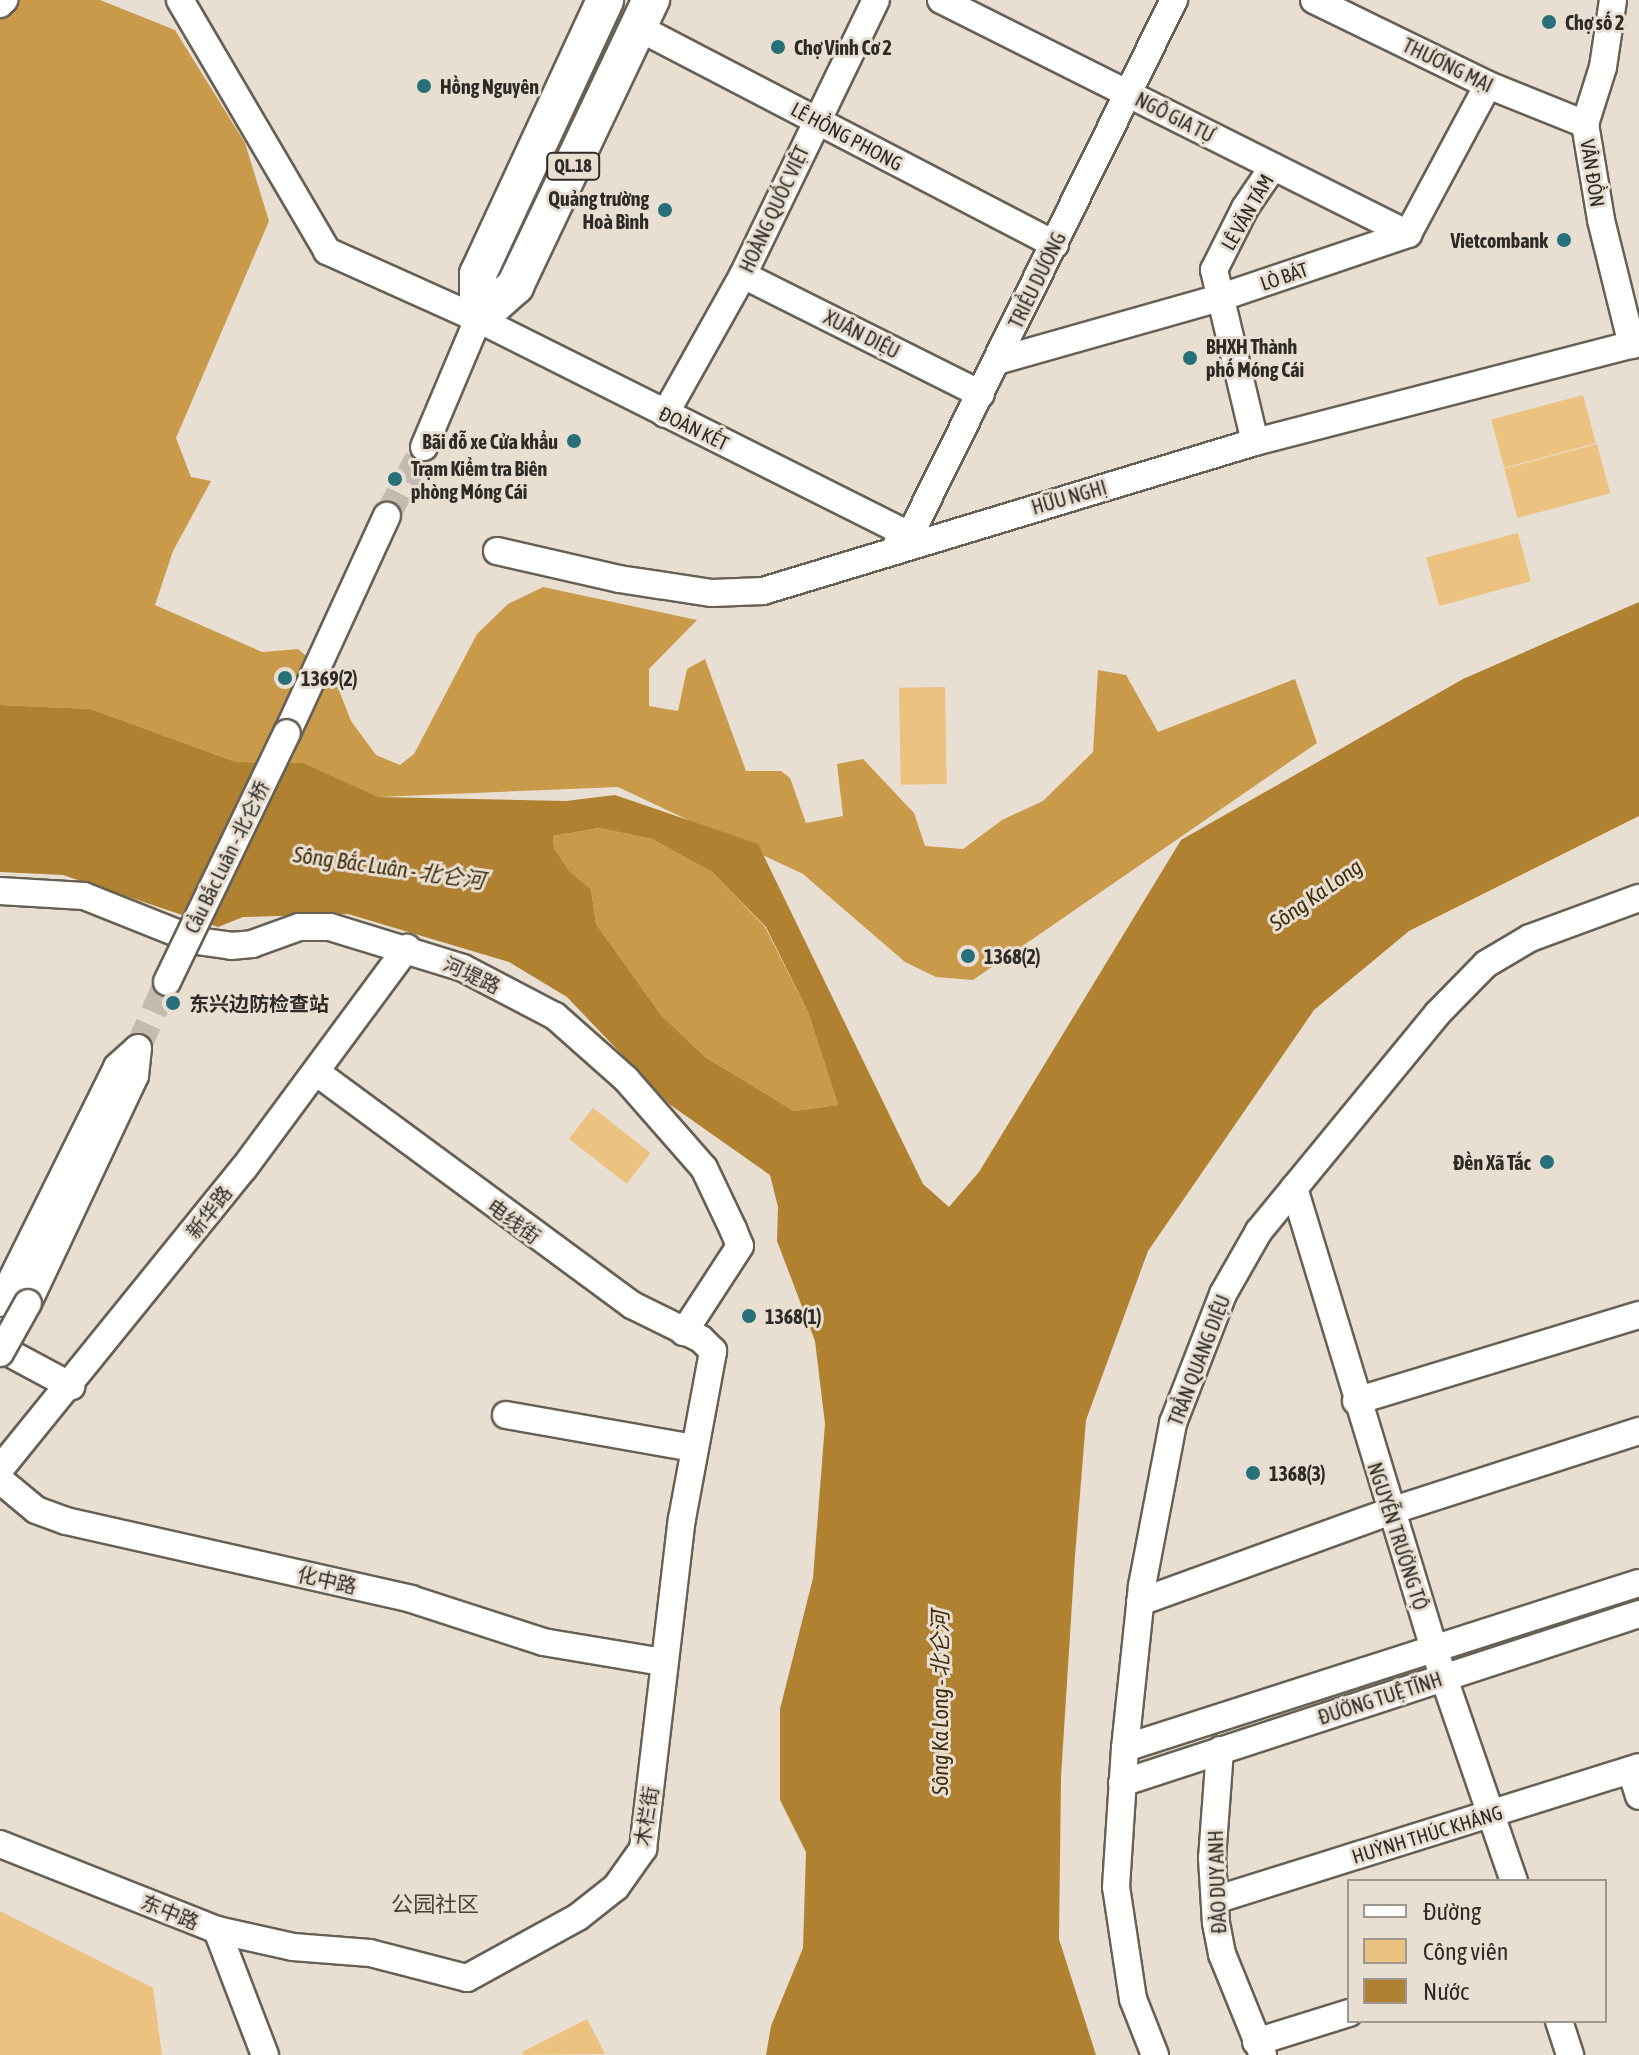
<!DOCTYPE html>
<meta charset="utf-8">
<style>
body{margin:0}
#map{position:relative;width:1639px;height:2055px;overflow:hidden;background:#e8dfd2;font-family:"Asap Condensed","Noto Sans SC",sans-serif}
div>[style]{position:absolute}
.green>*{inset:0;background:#ecc280;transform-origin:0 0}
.forest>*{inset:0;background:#ca9a4b}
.water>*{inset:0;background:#b08131}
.minor-tunnel>*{height:26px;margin-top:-13px;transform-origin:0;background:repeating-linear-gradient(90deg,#c3bbb0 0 26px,transparent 0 39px)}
.roads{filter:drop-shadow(2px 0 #676054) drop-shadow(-2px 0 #676054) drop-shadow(0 2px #676054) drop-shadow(0 -2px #676054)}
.minor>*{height:26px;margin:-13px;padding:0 13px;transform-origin:13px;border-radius:13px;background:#fff}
.highway>*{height:36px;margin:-18px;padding:0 18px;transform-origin:18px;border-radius:18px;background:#fff}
.bridges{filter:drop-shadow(2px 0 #676054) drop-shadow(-2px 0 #676054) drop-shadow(0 2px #676054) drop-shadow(0 -2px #676054)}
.minor-bridge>*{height:26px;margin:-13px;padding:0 13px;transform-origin:13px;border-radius:13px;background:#fff}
.dots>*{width:22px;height:22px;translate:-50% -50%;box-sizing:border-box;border:4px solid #e8dfd2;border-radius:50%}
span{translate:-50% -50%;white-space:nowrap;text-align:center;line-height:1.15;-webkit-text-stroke:6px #e8dfd2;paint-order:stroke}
.shield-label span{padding:2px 6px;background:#e8dfd2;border:2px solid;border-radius:6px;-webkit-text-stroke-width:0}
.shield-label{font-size:18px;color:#2e2b26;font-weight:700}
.poi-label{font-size:20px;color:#2e2b26;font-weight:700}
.left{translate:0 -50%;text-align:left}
.right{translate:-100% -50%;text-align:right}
.street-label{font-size:20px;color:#2e2b26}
.water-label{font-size:22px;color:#402c09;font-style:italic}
.neighbourhood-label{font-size:22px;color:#474036}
.legend{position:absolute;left:1347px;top:1879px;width:260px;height:144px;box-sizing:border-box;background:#e8dfd2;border:2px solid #9e978d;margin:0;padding:10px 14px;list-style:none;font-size:24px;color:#2e2b26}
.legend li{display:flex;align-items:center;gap:16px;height:40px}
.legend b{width:40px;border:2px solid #9e978d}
</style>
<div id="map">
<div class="green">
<div style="left:1583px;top:395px;width:50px;height:95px;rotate:75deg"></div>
<div style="left:1597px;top:444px;width:51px;height:96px;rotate:75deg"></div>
<div style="left:1518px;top:533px;width:50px;height:95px;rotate:75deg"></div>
<div style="left:945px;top:687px;width:97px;height:46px;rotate:89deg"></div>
<div style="left:593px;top:1108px;width:73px;height:39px;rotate:38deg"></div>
<div style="clip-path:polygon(0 1911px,153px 1988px,162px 2055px,0 2055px)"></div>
<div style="clip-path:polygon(587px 2019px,605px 2054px,524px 2055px,522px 2052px)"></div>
</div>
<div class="forest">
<div style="clip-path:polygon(0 0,100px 0,175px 30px,245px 143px,269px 221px,176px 438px,191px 477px,211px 481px,173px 551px,155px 605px,262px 652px,298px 649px,335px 680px,351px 721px,376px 755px,400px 765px,414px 754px,477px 634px,508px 604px,543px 587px,697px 620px,649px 669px,649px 706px,678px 711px,687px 669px,705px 659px,746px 771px,781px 771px,790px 778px,806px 823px,843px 816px,837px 764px,863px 759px,914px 813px,925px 846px,963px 849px,1002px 820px,1043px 801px,1093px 752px,1098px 670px,1126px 675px,1158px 732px,1295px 679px,1317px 743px,973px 980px,936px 977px,905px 962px,803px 874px,618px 787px,379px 797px,304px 763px,236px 762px,91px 709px,0 705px)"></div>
<div style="clip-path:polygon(599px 828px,652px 839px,712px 872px,765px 927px,808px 1012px,838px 1105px,794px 1111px,705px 1057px,661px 1015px,596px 924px,591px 889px,570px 872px,554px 848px,553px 836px)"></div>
</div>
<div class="water">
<div style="clip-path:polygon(evenodd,1639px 602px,1639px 816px,1409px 931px,1314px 1010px,1148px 1251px,1086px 1420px,1075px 1556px,1061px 1777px,1059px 1939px,1096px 2055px,766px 2055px,771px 2026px,803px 1948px,806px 1852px,780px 1800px,780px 1709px,813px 1578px,825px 1424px,815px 1341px,777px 1241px,778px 1207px,770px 1175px,669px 1104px,567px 997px,509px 962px,348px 914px,243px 917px,218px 927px,63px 875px,0 872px,0 705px,91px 709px,236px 762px,304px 763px,379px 797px,566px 801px,615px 795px,758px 844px,923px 1184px,949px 1207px,979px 1172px,1181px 840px,1463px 679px,1639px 602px,599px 828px,652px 839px,712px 872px,766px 927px,808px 1012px,838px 1105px,794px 1111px,705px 1057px,661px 1015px,596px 924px,591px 889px,570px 872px,554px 848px,553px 836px,599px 828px)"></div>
</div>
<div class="minor-tunnel">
<div style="left:387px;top:516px;width:78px;rotate:-61.8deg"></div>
<div style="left:138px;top:1048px;width:72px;rotate:-66.3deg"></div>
</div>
<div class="roads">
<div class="minor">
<div style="left:180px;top:0;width:291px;rotate:59.6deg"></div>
<div style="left:327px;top:251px;width:166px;rotate:24.2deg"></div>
<div style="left:478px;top:319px;width:483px;rotate:26.6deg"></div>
<div style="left:941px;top:0;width:522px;rotate:26.61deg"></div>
<div style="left:1314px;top:0;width:194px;rotate:26deg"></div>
<div style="left:1488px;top:85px;width:105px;rotate:21.9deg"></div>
<div style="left:1613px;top:0;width:68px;rotate:98.5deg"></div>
<div style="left:1603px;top:67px;width:60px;rotate:107.5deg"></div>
<div style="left:1585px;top:124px;width:97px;rotate:80.5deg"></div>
<div style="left:1601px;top:220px;width:129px;rotate:76.1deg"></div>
<div style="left:0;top:4px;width:6px;rotate:-45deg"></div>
<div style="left:639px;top:28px;width:469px;rotate:27.5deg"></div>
<div style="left:743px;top:275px;width:266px;rotate:26.6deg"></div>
<div style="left:997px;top:361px;width:231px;rotate:-15.8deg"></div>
<div style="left:1219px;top:298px;width:200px;rotate:-18.7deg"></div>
<div style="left:1408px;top:234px;width:169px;rotate:-61.8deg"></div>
<div style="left:665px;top:414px;width:159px;rotate:-60.7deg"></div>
<div style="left:743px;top:275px;width:305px;rotate:-64.2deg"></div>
<div style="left:1255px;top:442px;width:177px;rotate:-103.4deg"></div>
<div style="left:1214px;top:270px;width:69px;rotate:-63.4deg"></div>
<div style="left:1245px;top:208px;width:50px;rotate:-55.7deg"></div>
<div style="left:424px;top:447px;width:139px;rotate:-67.1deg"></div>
<div style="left:897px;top:544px;width:16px;rotate:-35deg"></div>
<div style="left:910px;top:535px;width:597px;rotate:-63.74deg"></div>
<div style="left:497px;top:551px;width:125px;rotate:12.9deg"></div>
<div style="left:619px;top:579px;width:94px;rotate:8.6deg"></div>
<div style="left:712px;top:593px;width:51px;rotate:-2.2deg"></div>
<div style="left:763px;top:591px;width:514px;rotate:-16.85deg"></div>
<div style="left:1255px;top:442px;width:397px;rotate:-14.5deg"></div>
<div style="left:287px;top:733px;width:239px;rotate:-65.3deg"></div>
<div style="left:0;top:891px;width:84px;rotate:3.4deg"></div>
<div style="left:84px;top:896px;width:122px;rotate:21.7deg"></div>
<div style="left:197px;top:941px;width:34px;rotate:8deg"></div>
<div style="left:231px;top:946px;width:21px;rotate:-5deg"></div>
<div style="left:252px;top:944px;width:50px;rotate:-19.9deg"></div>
<div style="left:299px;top:927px;width:31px"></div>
<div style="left:330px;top:927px;width:139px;rotate:17.1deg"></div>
<div style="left:463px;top:968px;width:104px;rotate:27.6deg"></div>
<div style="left:555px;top:1016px;width:95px;rotate:41.6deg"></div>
<div style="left:626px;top:1079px;width:118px;rotate:48.8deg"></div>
<div style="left:704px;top:1168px;width:68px;rotate:64.6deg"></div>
<div style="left:733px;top:1229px;width:18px;rotate:68deg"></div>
<div style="left:740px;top:1246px;width:103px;rotate:123.1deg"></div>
<div style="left:1294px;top:1188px;width:485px;rotate:73.1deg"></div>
<div style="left:1435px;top:1652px;width:242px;rotate:71deg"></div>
<div style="left:0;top:1303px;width:263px;rotate:-63.6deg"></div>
<div style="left:117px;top:1067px;width:28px;rotate:-42deg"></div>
<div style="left:28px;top:1303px;width:251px;rotate:-64.8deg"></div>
<div style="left:135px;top:1076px;width:28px;rotate:-84deg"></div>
<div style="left:0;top:1348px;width:81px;rotate:28.2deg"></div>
<div style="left:1356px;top:1401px;width:296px;rotate:-16.9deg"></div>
<div style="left:506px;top:1415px;width:191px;rotate:10deg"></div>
<div style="left:0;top:1469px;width:387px;rotate:-51deg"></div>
<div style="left:244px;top:1168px;width:274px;rotate:-53.5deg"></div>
<div style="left:0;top:1480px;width:47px;rotate:39.8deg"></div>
<div style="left:36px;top:1510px;width:32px;rotate:20deg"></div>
<div style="left:66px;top:1521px;width:354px;rotate:12.7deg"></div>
<div style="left:411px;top:1599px;width:139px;rotate:18deg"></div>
<div style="left:543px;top:1642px;width:122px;rotate:9.5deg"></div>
<div style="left:1140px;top:1602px;width:267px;rotate:-19.9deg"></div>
<div style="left:1391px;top:1511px;width:261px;rotate:-17.9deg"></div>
<div style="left:1125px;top:1748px;width:540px;rotate:-17.8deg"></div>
<div style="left:1220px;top:1750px;width:108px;rotate:94.2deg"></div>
<div style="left:1212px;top:1858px;width:65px;rotate:86.5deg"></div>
<div style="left:1216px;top:1923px;width:32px;rotate:79deg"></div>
<div style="left:1222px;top:1954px;width:109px;rotate:67.9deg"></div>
<div style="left:1631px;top:1770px;width:27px;rotate:73deg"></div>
<div style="left:1122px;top:1783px;width:544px;rotate:-18.1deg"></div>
<div style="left:0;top:1844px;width:233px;rotate:21.6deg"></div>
<div style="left:217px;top:1930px;width:78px;rotate:12.6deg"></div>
<div style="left:293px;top:1947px;width:77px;rotate:4.5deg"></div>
<div style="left:370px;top:1953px;width:100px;rotate:14.5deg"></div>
<div style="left:467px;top:1978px;width:127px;rotate:-28.8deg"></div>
<div style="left:578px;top:1917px;width:48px;rotate:-38.3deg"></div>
<div style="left:616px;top:1887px;width:47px;rotate:-54.6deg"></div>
<div style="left:643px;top:1849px;width:332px;rotate:-83.3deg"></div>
<div style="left:682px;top:1519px;width:171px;rotate:-79.5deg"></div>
<div style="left:713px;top:1351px;width:17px;rotate:-135deg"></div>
<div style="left:701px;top:1339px;width:77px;rotate:-153.8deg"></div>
<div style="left:632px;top:1305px;width:391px;rotate:-143.6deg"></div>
<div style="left:1215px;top:1900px;width:444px;rotate:-17.4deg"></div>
<div style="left:217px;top:1930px;width:134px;rotate:69deg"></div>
<div style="left:1559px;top:2021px;width:36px;rotate:72deg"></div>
<div style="left:1256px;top:2042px;width:97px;rotate:-17.3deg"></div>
<div style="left:1155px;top:2055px;width:60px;rotate:-111.4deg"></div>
<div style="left:1133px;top:1999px;width:113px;rotate:-98.6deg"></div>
<div style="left:1116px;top:1887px;width:139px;rotate:-86.3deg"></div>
<div style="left:1125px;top:1748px;width:163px;rotate:-84deg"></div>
<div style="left:1142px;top:1586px;width:166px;rotate:-79.2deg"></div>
<div style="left:1173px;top:1423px;width:138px;rotate:-68.8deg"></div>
<div style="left:1223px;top:1294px;width:73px;rotate:-60.3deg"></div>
<div style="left:1259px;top:1231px;width:281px;rotate:-50.6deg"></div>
<div style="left:1437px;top:1014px;width:70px;rotate:-45.6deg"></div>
<div style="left:1486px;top:964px;width:51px;rotate:-30.6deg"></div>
<div style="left:1530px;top:938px;width:116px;rotate:-20.2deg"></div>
</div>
<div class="highway">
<div style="left:478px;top:319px;width:50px;rotate:-41.7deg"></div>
<div style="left:515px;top:286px;width:317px;rotate:-64.6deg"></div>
<div style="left:478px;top:319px;width:45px;rotate:-90deg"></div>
<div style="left:478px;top:274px;width:302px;rotate:-65.1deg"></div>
</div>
</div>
<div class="bridges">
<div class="minor-bridge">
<div style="left:167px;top:982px;width:276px;rotate:-64.3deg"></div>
<div style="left:0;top:1353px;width:57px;rotate:-60.8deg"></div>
</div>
</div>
<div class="dots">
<div style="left:1549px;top:22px;background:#277079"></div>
<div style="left:778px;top:47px;background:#277079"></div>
<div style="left:424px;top:86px;background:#277079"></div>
<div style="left:665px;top:210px;background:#277079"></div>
<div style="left:1564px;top:240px;background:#277079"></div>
<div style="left:1190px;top:358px;background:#277079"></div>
<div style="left:574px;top:441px;background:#277079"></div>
<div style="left:395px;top:479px;background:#277079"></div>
<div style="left:285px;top:678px;background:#277079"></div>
<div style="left:968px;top:956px;background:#277079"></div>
<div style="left:173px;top:1003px;background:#277079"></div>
<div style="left:1547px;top:1162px;background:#277079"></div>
<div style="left:749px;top:1316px;background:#277079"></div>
<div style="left:1253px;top:1473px;background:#277079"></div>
</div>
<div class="shield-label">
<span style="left:573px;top:166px">QL.18</span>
</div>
<div class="poi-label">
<span class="left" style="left:1565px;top:22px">Chợ số 2</span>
<span class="left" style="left:794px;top:47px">Chợ Vinh Cơ 2</span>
<span class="left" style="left:440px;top:86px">Hồng Nguyên</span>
<span class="right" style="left:649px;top:210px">Quảng trường<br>Hoà Bình</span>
<span class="right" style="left:1548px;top:240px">Vietcombank</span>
<span class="left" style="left:1206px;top:358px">BHXH Thành<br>phố Móng Cái</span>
<span class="right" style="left:558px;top:441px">Bãi đỗ xe Cửa khẩu</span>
<span class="left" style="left:411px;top:480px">Trạm Kiểm tra Biên<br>phòng Móng Cái</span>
<span class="left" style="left:301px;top:678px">1369(2)</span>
<span class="left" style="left:984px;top:956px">1368(2)</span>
<span class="left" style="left:189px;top:1003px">东兴边防检查站</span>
<span class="right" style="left:1531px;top:1162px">Đền Xã Tắc</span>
<span class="left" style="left:765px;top:1316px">1368(1)</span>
<span class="left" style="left:1269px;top:1473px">1368(3)</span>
</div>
<div class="street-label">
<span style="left:1448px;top:65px;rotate:26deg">THƯƠNG MẠI</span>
<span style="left:1175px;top:117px;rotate:27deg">NGÔ GIA TỰ</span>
<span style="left:847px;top:136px;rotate:28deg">LÊ HỒNG PHONG</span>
<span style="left:1593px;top:173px;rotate:81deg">VÂN ĐỒN</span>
<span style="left:774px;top:209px;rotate:-65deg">HOÀNG QUỐC VIỆT</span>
<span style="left:1247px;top:212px;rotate:-60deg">LÊ VĂN TÁM</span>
<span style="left:1284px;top:276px;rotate:-19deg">LÒ BÁT</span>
<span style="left:1037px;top:280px;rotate:-64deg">TRIỀU DƯƠNG</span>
<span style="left:862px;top:334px;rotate:27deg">XUÂN DIỆU</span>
<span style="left:694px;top:428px;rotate:26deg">ĐOÀN KẾT</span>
<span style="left:1069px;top:497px;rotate:-16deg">HỮU NGHỊ</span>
<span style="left:227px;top:857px;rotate:-64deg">Cầu Bắc Luân - 北仑桥</span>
<span style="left:472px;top:975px;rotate:25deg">河堤路</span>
<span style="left:209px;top:1212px;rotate:-52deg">新华路</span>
<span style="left:514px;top:1221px;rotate:36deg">电线街</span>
<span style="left:1199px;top:1360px;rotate:-69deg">TRẦN QUANG DIỆU</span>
<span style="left:1398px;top:1536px;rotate:72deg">NGUYỄN TRƯỜNG TỘ</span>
<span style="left:327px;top:1580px;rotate:13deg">化中路</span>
<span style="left:1380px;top:1698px;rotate:-18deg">ĐƯỜNG TUỆ TĨNH</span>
<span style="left:646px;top:1816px;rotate:-81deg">木栏街</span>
<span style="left:1427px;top:1834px;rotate:-17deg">HUỲNH THÚC KHÁNG</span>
<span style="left:1217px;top:1882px;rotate:-92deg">ĐÀO DUY ANH</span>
<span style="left:170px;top:1912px;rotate:22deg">东中路</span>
</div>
<div class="water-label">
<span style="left:389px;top:868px;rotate:8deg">Sông Bắc Luân - 北仑河</span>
<span style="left:1316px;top:895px;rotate:-35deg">Sông Ka Long</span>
<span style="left:941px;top:1703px;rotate:-90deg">Sông Ka Long - 北仑河</span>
</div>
<div class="neighbourhood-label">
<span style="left:435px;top:1905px">公园社区</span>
</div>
<ul class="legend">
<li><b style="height:10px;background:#fff"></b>Đường</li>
<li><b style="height:22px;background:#ecc280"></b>Công viên</li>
<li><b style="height:22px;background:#b08131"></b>Nước</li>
</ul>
</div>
